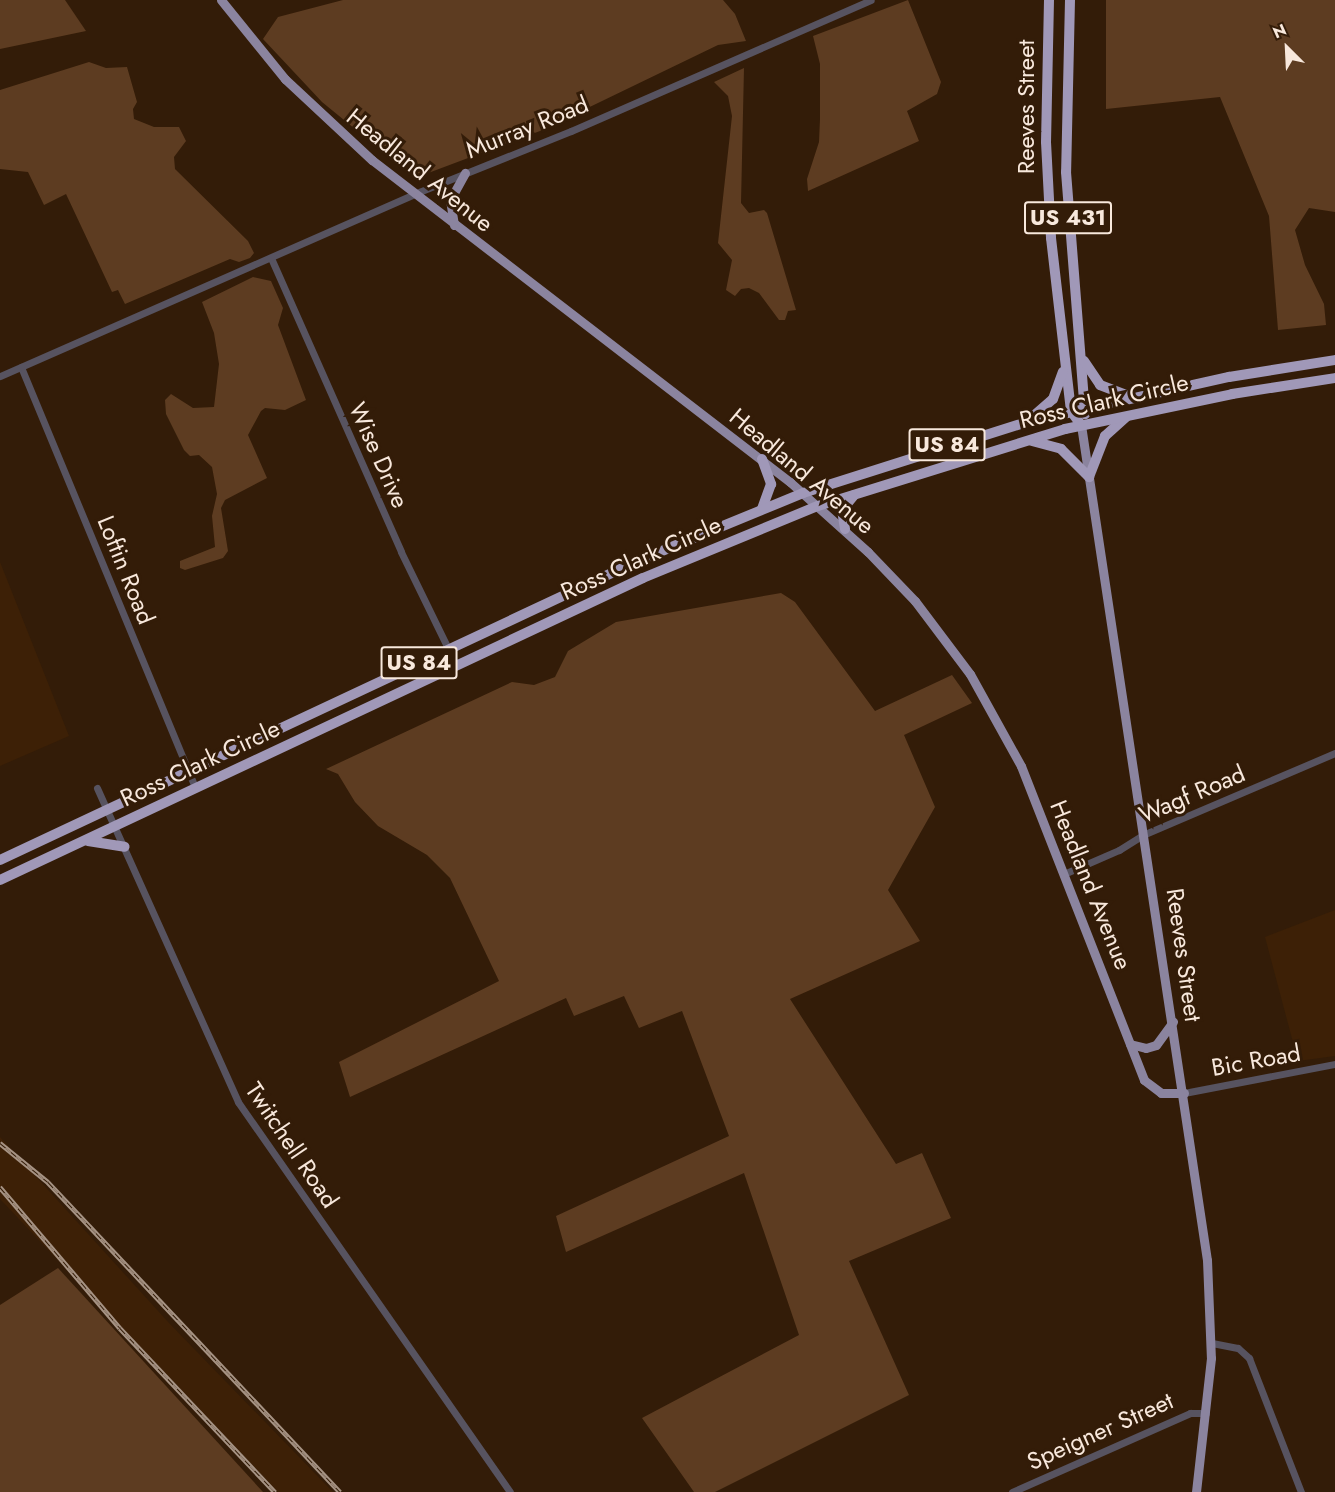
<!DOCTYPE html>
<style>
body{margin:0}
#map{position:relative;width:1335px;height:1492px;overflow:hidden;background:#331c08;font-family:Jost,sans-serif}
div>[style]{position:absolute}
.built>*{inset:0;background:#3d2006}
.green>*{inset:0;background:#5d3c21}
.minor>*{height:7px;margin:-3.5px;padding:0 3.5px;transform-origin:3.5px;border-radius:3.5px;background:#575360}
.major>*{height:9px;margin:-4.5px;padding:0 4.5px;transform-origin:4.5px;border-radius:4.5px;background:#8b849f}
.highway>*{height:10px;margin:-5px;padding:0 5px;transform-origin:5px;border-radius:5px;background:#a098b8}
.rail>*{height:4.5px;margin-top:-2.25px;transform-origin:0;background:repeating-linear-gradient(90deg,#331c08 0 7px,#a69384 0 14px);box-sizing:border-box;border-block:2px solid #a69384}
span{translate:-50% -50%;white-space:nowrap;text-align:center;line-height:1.15;-webkit-text-stroke:6px #331c08;paint-order:stroke}
.shield-label span{padding:2px 4px;background:#331c08;border:2px solid;border-radius:4px;-webkit-text-stroke-width:0}
.shield-label{font-size:22px;color:#f8e8dc;font-weight:700}
.street-label{font-size:24px;color:#f8e8dc}
.north{position:absolute;left:1257px;top:18px;width:60px;height:60px;-webkit-text-stroke:4px #331c08;paint-order:stroke;rotate:336deg;font-size:16px;font-weight:700;line-height:24px;text-align:center;color:#f8e8dc}
.north::after{content:'';display:block;margin:auto;width:21px;height:27px;background:#f8e8dc;clip-path:polygon(50% 0,100% 100%,50% 72%,0 100%)}
</style>
<div id="map">
<div class="built">
<div style="clip-path:polygon(0 562px,69px 736px,0 766px)"></div>
<div style="clip-path:polygon(1335px 910px,1335px 1056px,1298px 1061px,1265px 937px)"></div>
<div style="clip-path:polygon(0 1137px,169px 1323px,333px 1492px,278px 1492px,0 1199px)"></div>
</div>
<div class="green">
<div style="clip-path:polygon(0 0,65px 0,86px 31px,0 49px)"></div>
<div style="clip-path:polygon(343px 0,723px 0,735px 14px,746px 41px,718px 45px,540px 131px,415px 178px,322px 102px,263px 39px,278px 17px)"></div>
<div style="clip-path:polygon(908px 0,941px 82px,937px 94px,907px 111px,919px 141px,808px 191px,807px 179px,819px 142px,820px 119px,820px 64px,813px 36px)"></div>
<div style="clip-path:polygon(1106px 0,1335px 0,1335px 212px,1309px 208px,1295px 230px,1305px 265px,1324px 304px,1326px 325px,1278px 330px,1269px 216px,1220px 97px,1106px 109px)"></div>
<div style="clip-path:polygon(89px 62px,106px 68px,127px 67px,137px 102px,133px 109px,134px 119px,154px 127px,179px 127px,186px 141px,174px 157px,175px 169px,248px 241px,254px 253px,250px 258px,239px 262px,230px 259px,125px 304px,118px 290px,112px 292px,66px 194px,44px 205px,28px 172px,0 169px,0 90px)"></div>
<div style="clip-path:polygon(744px 68px,741px 203px,749px 213px,764px 210px,767px 213px,796px 310px,788px 311px,785px 320px,779px 320px,759px 293px,749px 288px,741px 289px,735px 296px,726px 290px,732px 260px,718px 243px,732px 116px,728px 96px,714px 82px)"></div>
<div style="clip-path:polygon(253px 277px,271px 281px,283px 308px,278px 325px,306px 400px,285px 410px,265px 408px,261px 411px,248px 435px,267px 478px,225px 500px,221px 508px,228px 551px,223px 558px,185px 570px,180px 568px,180px 561px,215px 547px,212px 516px,217px 494px,212px 467px,199px 455px,190px 456px,184px 450px,166px 414px,165px 400px,171px 394px,193px 408px,214px 407px,219px 364px,214px 333px,202px 302px)"></div>
<div style="clip-path:polygon(781px 593px,795px 602px,875px 711px,952px 675px,972px 703px,904px 735px,935px 807px,888px 890px,920px 941px,790px 999px,896px 1164px,922px 1153px,951px 1218px,849px 1261px,909px 1395px,715px 1492px,694px 1492px,642px 1418px,799px 1335px,744px 1173px,566px 1252px,556px 1216px,729px 1136px,682px 1011px,639px 1028px,624px 996px,574px 1016px,566px 998px,350px 1097px,339px 1062px,499px 981px,450px 878px,427px 855px,378px 826px,355px 802px,338px 774px,326px 769px,512px 682px,534px 685px,555px 677px,568px 651px,616px 622px)"></div>
<div style="clip-path:polygon(58px 1268px,263px 1492px,0 1492px,0 1305px)"></div>
</div>
<div class="minor">
<div style="left:271px;top:258px;width:321px;rotate:66.1deg"></div>
<div style="left:401px;top:552px;width:126px;rotate:64deg"></div>
<div style="left:21px;top:367px;width:456px;rotate:67.5deg"></div>
<div style="left:0;top:376px;width:452px;rotate:-23.7deg"></div>
<div style="left:414px;top:194px;width:169px;rotate:-21.9deg"></div>
<div style="left:571px;top:131px;width:327px;rotate:-23.6deg"></div>
<div style="left:97px;top:788px;width:344px;rotate:65.8deg"></div>
<div style="left:238px;top:1102px;width:475px;rotate:55.1deg"></div>
<div style="left:1066px;top:873px;width:58px;rotate:-23.5deg"></div>
<div style="left:1119px;top:850px;width:31px;rotate:-32deg"></div>
<div style="left:1145px;top:834px;width:207px;rotate:-23.1deg"></div>
<div style="left:1184px;top:1093px;width:154px;rotate:-10.9deg"></div>
<div style="left:1212px;top:1343px;width:26px;rotate:11deg"></div>
<div style="left:1238px;top:1348px;width:15px;rotate:42deg"></div>
<div style="left:1249px;top:1358px;width:144px;rotate:68.8deg"></div>
<div style="left:1012px;top:1492px;width:195px;rotate:-23.9deg"></div>
<div style="left:1190px;top:1413px;width:16px"></div>
</div>
<div class="major">
<div style="left:221px;top:0;width:102px;rotate:51deg"></div>
<div style="left:285px;top:79px;width:119px;rotate:43deg"></div>
<div style="left:372px;top:160px;width:528px;rotate:37.61deg"></div>
<div style="left:790px;top:482px;width:105px;rotate:41.9deg"></div>
<div style="left:868px;top:552px;width:68px;rotate:46.2deg"></div>
<div style="left:915px;top:601px;width:91px;rotate:53deg"></div>
<div style="left:970px;top:674px;width:105px;rotate:61deg"></div>
<div style="left:1021px;top:766px;width:337px;rotate:68.6deg"></div>
<div style="left:1144px;top:1080px;width:21px;rotate:37deg"></div>
<div style="left:1161px;top:1093px;width:23px"></div>
<div style="left:454px;top:225px;width:25px;rotate:-99deg"></div>
<div style="left:450px;top:200px;width:31px;rotate:-61deg"></div>
<div style="left:1081px;top:425px;width:844px;rotate:81.42deg"></div>
<div style="left:1207px;top:1260px;width:98px;rotate:87.7deg"></div>
<div style="left:1211px;top:1358px;width:135px;rotate:96.4deg"></div>
<div style="left:1130px;top:1044px;width:16px;rotate:14deg"></div>
<div style="left:1146px;top:1048px;width:10px;rotate:-17deg"></div>
<div style="left:1156px;top:1045px;width:29px;rotate:-54deg"></div>
</div>
<div class="highway">
<div style="left:1049px;top:0;width:142px;rotate:91.2deg"></div>
<div style="left:1046px;top:142px;width:96px;rotate:87deg"></div>
<div style="left:1051px;top:238px;width:174px;rotate:83.4deg"></div>
<div style="left:1071px;top:411px;width:17px;rotate:54deg"></div>
<div style="left:1070px;top:0;width:172px;rotate:91.3deg"></div>
<div style="left:1066px;top:172px;width:243px;rotate:85.5deg"></div>
<div style="left:1084px;top:361px;width:29px;rotate:56deg"></div>
<div style="left:1100px;top:385px;width:30px;rotate:21deg"></div>
<div style="left:1030px;top:419px;width:30px;rotate:-41deg"></div>
<div style="left:1053px;top:399px;width:29px;rotate:-70deg"></div>
<div style="left:1032px;top:441px;width:30px;rotate:15deg"></div>
<div style="left:1061px;top:449px;width:40px;rotate:45deg"></div>
<div style="left:1089px;top:477px;width:44px;rotate:-68.7deg"></div>
<div style="left:1105px;top:436px;width:28px;rotate:-42deg"></div>
<div style="left:762px;top:459px;width:27px;rotate:70deg"></div>
<div style="left:771px;top:484px;width:27px;rotate:110deg"></div>
<div style="left:845px;top:529px;width:19px;rotate:-99deg"></div>
<div style="left:842px;top:510px;width:19px;rotate:-51deg"></div>
<div style="left:88px;top:841px;width:37px;rotate:9deg"></div>
<div style="left:0;top:860px;width:701px;rotate:-25.14deg"></div>
<div style="left:635px;top:562px;width:182px;rotate:-22.3deg"></div>
<div style="left:803px;top:493px;width:235px;rotate:-17.6deg"></div>
<div style="left:1027px;top:422px;width:207px;rotate:-12.6deg"></div>
<div style="left:1229px;top:377px;width:107px;rotate:-9.1deg"></div>
<div style="left:0;top:880px;width:710px;rotate:-25.16deg"></div>
<div style="left:643px;top:578px;width:189px;rotate:-22.4deg"></div>
<div style="left:818px;top:506px;width:259px;rotate:-17.3deg"></div>
<div style="left:1065px;top:429px;width:171px;rotate:-11.8deg"></div>
<div style="left:1232px;top:394px;width:104px;rotate:-8.8deg"></div>
</div>
<div class="rail">
<div style="left:0;top:1143px;width:62px;rotate:39.1deg"></div>
<div style="left:48px;top:1182px;width:426px;rotate:46.7deg"></div>
<div style="left:0;top:1187px;width:185px;rotate:49.6deg"></div>
<div style="left:120px;top:1328px;width:226px;rotate:46.6deg"></div>
</div>
<div class="shield-label">
<span style="left:1068px;top:218px">US 431</span>
<span style="left:947px;top:445px">US 84</span>
<span style="left:419px;top:663px">US 84</span>
</div>
<div class="street-label">
<span style="left:1026px;top:107px;rotate:-90deg">Reeves Street</span>
<span style="left:527px;top:127px;rotate:-22deg">Murray Road</span>
<span style="left:420px;top:170px;rotate:39deg">Headland Avenue</span>
<span style="left:1104px;top:401px;rotate:-13deg">Ross Clark Circle</span>
<span style="left:379px;top:455px;rotate:66deg">Wise Drive</span>
<span style="left:802px;top:471px;rotate:40deg">Headland Avenue</span>
<span style="left:641px;top:558px;rotate:-24deg">Ross Clark Circle</span>
<span style="left:126px;top:570px;rotate:68deg">Loftin Road</span>
<span style="left:200px;top:763px;rotate:-25deg">Ross Clark Circle</span>
<span style="left:1192px;top:794px;rotate:-23deg">Wagf Road</span>
<span style="left:1091px;top:885px;rotate:68deg">Headland Avenue</span>
<span style="left:1184px;top:955px;rotate:82deg">Reeves Street</span>
<span style="left:1256px;top:1060px;rotate:-10deg">Bic Road</span>
<span style="left:292px;top:1145px;rotate:56deg">Twitchell Road</span>
<span style="left:1100px;top:1431px;rotate:-24deg">Speigner Street</span>
</div>
<div class="north">N</div>
</div>
